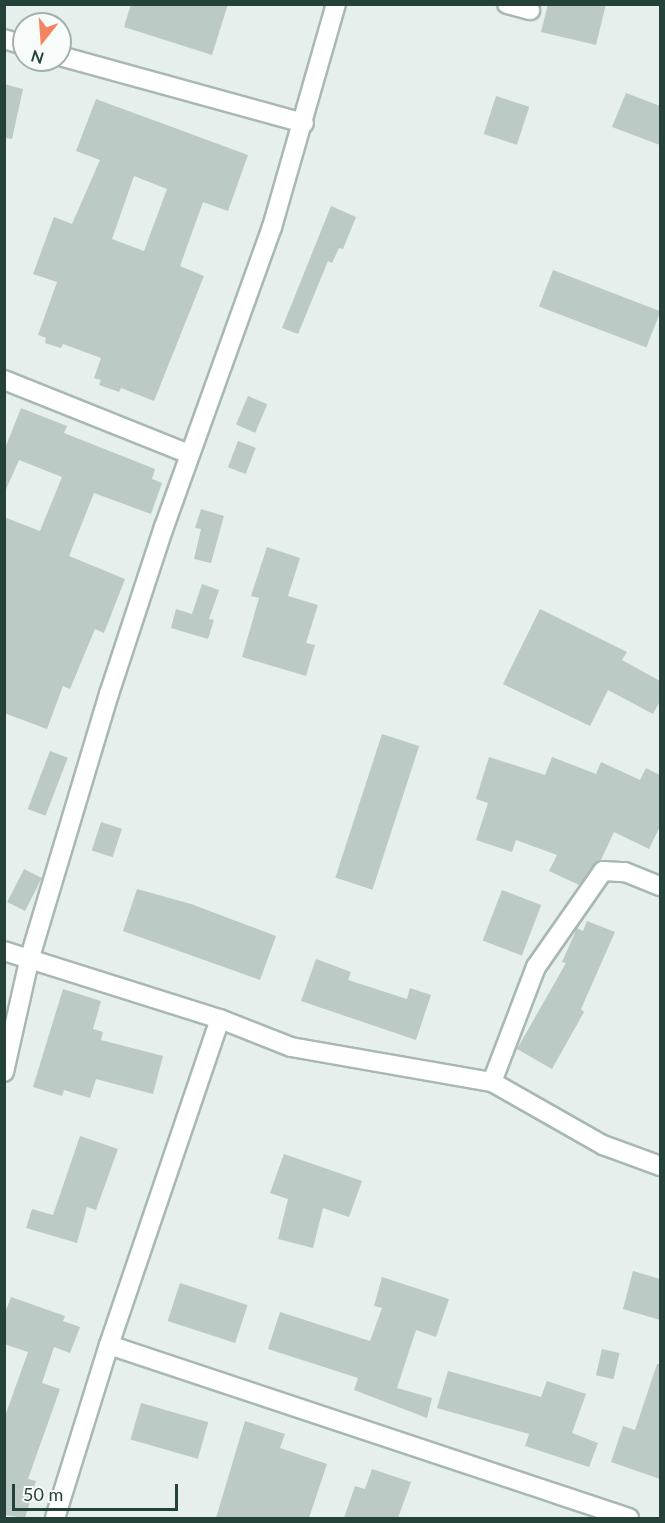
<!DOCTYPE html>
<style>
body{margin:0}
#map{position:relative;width:665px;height:1523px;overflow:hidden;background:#e6efeb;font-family:Lato,sans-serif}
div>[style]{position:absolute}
.building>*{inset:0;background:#bbcac4;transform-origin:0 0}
.roads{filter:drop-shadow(2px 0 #a8b8b2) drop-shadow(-2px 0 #a8b8b2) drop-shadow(0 2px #a8b8b2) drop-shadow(0 -2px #a8b8b2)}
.minor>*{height:18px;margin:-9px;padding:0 9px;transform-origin:9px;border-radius:9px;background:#fff}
span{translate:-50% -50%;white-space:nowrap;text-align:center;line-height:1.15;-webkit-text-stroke:4.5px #f7fbf9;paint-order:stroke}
.frame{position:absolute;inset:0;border:6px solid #24423a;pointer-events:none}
.north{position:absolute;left:12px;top:12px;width:60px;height:60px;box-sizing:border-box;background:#f7fbf9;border:2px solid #a3b1ad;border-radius:50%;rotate:197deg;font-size:16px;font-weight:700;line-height:24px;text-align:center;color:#24423a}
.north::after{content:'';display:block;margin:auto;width:21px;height:27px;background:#f4845f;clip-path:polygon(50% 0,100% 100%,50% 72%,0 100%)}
.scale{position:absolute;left:12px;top:1484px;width:166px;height:27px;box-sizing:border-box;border:3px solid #24423a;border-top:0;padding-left:8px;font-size:18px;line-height:21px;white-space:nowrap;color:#24423a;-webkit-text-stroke:4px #f7fbf9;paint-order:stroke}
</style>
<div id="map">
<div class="building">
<div style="clip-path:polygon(131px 4px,228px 4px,212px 55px,124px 27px)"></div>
<div style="clip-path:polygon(548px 4px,606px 4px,596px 45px,541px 32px)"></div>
<div style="clip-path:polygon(4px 84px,23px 89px,12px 139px,4px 138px)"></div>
<div style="clip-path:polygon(626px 93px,660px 106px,660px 145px,612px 127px)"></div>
<div style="left:496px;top:96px;width:35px;height:40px;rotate:18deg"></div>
<div style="clip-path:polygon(evenodd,96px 99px,248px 155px,228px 211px,203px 202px,180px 266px,204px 276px,154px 401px,121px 388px,119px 392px,99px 385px,101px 380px,94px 378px,101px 358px,63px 344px,61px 348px,45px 343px,46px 338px,38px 335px,57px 282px,33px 274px,54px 217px,72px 224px,100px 160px,76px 151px,96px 99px,134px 176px,167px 189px,144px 251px,112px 239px,134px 176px)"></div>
<div style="clip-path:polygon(331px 206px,356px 217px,343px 249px,339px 248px,332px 263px,328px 261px,298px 334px,282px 328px)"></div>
<div style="left:553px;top:270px;width:115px;height:39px;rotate:21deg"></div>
<div style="left:248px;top:396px;width:21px;height:31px;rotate:23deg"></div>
<div style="clip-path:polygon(21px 408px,67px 426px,64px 433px,155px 469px,152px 479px,162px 483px,151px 514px,94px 493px,69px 556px,125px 579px,104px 633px,95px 629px,70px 689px,63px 686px,47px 729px,4px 713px,4px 517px,40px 531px,62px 477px,19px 460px,4px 494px,4px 451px)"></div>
<div style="left:238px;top:441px;width:19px;height:28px;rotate:21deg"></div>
<div style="clip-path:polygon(201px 509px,224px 516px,211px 563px,194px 559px,201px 529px,195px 528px)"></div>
<div style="clip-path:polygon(267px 547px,300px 558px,288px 596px,318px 605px,306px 643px,315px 645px,306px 676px,242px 657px,259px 598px,251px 596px)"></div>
<div style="clip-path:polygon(202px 584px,219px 590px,209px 619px,214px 620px,208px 639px,171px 628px,176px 609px,192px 614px)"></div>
<div style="clip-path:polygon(540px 609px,627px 652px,622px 660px,660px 681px,660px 701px,653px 714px,608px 690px,590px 726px,503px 684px)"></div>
<div style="left:382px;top:734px;width:39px;height:151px;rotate:18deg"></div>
<div style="left:50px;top:751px;width:19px;height:62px;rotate:21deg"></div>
<div style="clip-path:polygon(489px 757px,545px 775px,552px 757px,596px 774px,601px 762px,640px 780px,646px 768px,660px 775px,660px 826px,649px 849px,614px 832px,601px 860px,579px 885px,549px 871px,557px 855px,516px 840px,512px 852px,476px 840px,488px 803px,476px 799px)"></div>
<div style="left:101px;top:822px;width:22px;height:30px;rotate:18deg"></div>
<div style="left:24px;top:869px;width:20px;height:37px;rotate:27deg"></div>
<div style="clip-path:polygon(137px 889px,191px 904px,276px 936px,260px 980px,123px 931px)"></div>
<div style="left:502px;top:890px;width:42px;height:54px;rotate:21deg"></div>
<div style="clip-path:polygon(587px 921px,615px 932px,581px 1009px,584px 1012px,552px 1069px,517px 1049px,566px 963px,562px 962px,577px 928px,583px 931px)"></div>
<div style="clip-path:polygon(316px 959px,351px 972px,348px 980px,407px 999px,410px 988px,431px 995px,416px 1040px,301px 1001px)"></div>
<div style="clip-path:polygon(63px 989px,101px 1001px,93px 1029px,103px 1032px,101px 1040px,163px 1056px,153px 1094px,96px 1079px,90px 1098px,64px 1090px,62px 1096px,33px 1087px)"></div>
<div style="clip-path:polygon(80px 1136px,118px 1149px,96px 1210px,87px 1207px,77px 1243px,26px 1228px,32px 1209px,53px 1215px)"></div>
<div style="clip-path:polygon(284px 1154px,362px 1181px,349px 1217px,323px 1208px,313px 1248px,278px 1239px,288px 1199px,270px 1193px)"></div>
<div style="clip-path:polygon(633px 1271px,660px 1279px,660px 1320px,623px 1309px)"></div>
<div style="clip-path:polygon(382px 1277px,449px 1299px,436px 1337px,416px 1330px,397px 1388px,432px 1398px,427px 1418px,354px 1390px,358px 1378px,268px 1349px,280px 1312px,370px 1341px,382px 1308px,374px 1306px)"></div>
<div style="left:180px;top:1283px;width:71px;height:40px;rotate:18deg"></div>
<div style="clip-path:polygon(11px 1297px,65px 1316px,63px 1321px,80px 1327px,70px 1353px,54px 1347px,42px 1383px,60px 1389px,28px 1479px,36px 1481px,25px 1518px,4px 1515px,4px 1419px,28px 1352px,4px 1344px,4px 1315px)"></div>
<div style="left:602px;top:1349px;width:18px;height:27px;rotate:13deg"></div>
<div style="clip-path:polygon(657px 1364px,660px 1364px,660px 1479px,611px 1462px,623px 1426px,635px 1430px)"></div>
<div style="clip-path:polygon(448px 1371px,541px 1397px,547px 1381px,586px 1394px,572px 1433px,598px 1443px,589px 1467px,525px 1446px,529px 1434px,437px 1408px)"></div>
<div style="left:141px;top:1403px;width:70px;height:38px;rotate:16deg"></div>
<div style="clip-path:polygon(245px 1421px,285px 1434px,280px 1448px,327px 1464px,309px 1518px,216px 1518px)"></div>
<div style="clip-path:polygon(372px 1469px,411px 1482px,398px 1518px,344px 1518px,355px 1486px,365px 1489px)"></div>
</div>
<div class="roads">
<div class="minor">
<div style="left:507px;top:4px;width:24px;rotate:15deg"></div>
<div style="left:4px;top:39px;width:21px;rotate:17deg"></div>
<div style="left:60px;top:56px;width:253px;rotate:15.4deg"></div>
<div style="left:4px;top:380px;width:199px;rotate:21.8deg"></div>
<div style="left:4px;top:951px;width:226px;rotate:17.5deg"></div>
<div style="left:220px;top:1019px;width:76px;rotate:21.5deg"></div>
<div style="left:291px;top:1047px;width:204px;rotate:9.9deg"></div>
<div style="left:492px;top:1082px;width:128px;rotate:29.6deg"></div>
<div style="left:603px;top:1145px;width:61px;rotate:20.2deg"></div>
<div style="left:4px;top:1072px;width:118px;rotate:-77.3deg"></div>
<div style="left:30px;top:957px;width:275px;rotate:-73.3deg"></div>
<div style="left:109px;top:694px;width:176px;rotate:-71.8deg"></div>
<div style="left:164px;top:527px;width:319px;rotate:-70.2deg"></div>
<div style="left:272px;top:227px;width:232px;rotate:-74deg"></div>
<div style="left:492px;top:1082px;width:123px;rotate:-69.1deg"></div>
<div style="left:536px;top:967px;width:117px;rotate:-55.1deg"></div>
<div style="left:603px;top:871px;width:22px;rotate:3deg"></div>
<div style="left:625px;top:872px;width:38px;rotate:22deg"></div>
<div style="left:109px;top:1345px;width:548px;rotate:18.4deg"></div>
<div style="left:55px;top:1518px;width:181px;rotate:-72.7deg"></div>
<div style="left:109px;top:1345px;width:344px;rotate:-71.2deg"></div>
</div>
</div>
<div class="frame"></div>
<div class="north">N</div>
<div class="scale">50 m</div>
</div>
